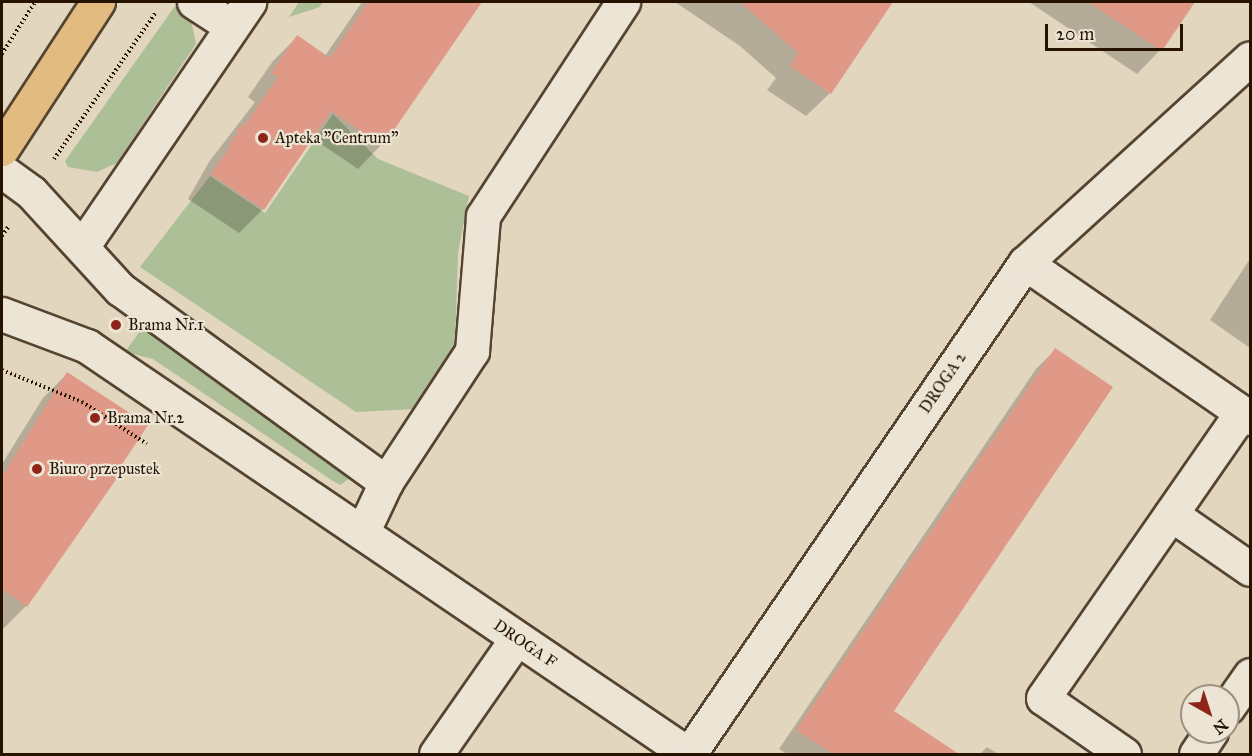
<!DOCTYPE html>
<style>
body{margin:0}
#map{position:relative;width:1252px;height:756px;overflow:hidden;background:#e2d6be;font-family:"IM FELL Great Primer",serif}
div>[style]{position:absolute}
.green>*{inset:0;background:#adbf96}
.shadow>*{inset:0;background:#0003}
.building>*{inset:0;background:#e19987}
.path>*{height:4px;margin-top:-2px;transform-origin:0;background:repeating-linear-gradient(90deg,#251300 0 1.5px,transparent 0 4.5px)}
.roads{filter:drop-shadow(2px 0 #544430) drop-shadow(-2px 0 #544430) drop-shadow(0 2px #544430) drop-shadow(0 -2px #544430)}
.minor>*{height:33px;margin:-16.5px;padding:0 16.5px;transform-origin:16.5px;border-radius:16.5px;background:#ece4d5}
.major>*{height:33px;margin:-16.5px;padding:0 16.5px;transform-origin:16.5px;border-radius:16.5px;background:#e1bb7f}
.dots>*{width:16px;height:16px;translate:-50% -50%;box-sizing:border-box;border:3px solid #ece4d5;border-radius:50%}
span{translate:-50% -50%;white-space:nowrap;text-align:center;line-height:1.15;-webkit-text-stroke:4.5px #ece4d5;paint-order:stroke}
.poi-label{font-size:16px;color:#251300}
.left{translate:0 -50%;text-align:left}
.street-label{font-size:16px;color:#251300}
.frame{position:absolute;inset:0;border:3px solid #251300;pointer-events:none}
.north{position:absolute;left:1180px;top:684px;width:60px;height:60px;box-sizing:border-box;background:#ece4d5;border:2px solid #9c9080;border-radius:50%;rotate:141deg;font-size:16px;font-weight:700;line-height:24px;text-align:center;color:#251300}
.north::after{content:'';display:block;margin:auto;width:21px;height:27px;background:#8f2418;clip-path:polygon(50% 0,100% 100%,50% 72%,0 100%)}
.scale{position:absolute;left:1045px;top:24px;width:138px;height:27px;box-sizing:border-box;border:3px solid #251300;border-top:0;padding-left:8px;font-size:18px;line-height:21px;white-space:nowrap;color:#251300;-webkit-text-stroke:4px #ece4d5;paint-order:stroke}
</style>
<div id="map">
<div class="green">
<div style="clip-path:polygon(299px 2px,323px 2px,320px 7px,289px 17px)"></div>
<div style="clip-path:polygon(175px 6px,191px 19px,196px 44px,117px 163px,97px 172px,68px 167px,65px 161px)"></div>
<div style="clip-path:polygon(333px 114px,378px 159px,469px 196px,458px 253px,455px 346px,414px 409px,356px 412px,140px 267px,210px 176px,265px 213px)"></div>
<div style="clip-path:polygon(143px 327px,348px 471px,350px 478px,340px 485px,333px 481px,153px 359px,125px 352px)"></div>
</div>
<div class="shadow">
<div style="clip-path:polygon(362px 2px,480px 2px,381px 145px,358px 169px,311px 137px,263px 209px,239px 233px,188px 199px,209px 162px,255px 102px,248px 97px,273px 61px,297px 37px,325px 56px)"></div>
<div style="clip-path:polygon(675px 2px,892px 2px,830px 93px,806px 116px,767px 90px,776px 78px,740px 46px)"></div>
<div style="clip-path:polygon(1029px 2px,1193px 2px,1160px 50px,1137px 74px)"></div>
<div style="clip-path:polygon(1250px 259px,1250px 348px,1210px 320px)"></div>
<div style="clip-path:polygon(1055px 350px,892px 711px,956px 754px,787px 754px,779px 749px,1036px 369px)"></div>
<div style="clip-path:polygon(67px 374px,26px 606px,2px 630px,2px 464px,43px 398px)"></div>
<div style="clip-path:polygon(987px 747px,998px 754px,980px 754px)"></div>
</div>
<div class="building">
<div style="clip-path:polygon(368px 2px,482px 2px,383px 146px,331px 111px,264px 210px,211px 174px,230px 147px,228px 143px,234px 140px,232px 137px,238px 135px,237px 130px,247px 122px,278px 77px,271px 73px,297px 35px,330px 58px)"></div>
<div style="clip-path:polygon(740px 2px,893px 2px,831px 94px,790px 66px,798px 53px)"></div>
<div style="clip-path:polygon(1088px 2px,1195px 2px,1162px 51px)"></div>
<div style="clip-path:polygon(1055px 348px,1113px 387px,894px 711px,959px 754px,833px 754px,796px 730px)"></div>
<div style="clip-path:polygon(67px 372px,148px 425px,119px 469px,122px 471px,27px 607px,2px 589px,2px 476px)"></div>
</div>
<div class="path">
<div style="left:2px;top:54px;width:62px;rotate:-57.6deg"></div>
<div style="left:54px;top:159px;width:179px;rotate:-55.2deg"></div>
<div style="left:2px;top:236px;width:11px;rotate:-56deg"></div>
<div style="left:2px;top:370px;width:86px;rotate:21.8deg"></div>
<div style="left:82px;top:402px;width:77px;rotate:32.9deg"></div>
</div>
<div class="roads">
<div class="minor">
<div style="left:194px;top:2px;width:44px;rotate:33deg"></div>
<div style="left:2px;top:171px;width:36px;rotate:36deg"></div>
<div style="left:31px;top:192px;width:132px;rotate:47.5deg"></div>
<div style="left:120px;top:289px;width:329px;rotate:36deg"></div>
<div style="left:386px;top:482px;width:56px;rotate:115.2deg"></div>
<div style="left:82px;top:247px;width:297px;rotate:-55.7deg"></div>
<div style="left:1025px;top:263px;width:273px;rotate:34.6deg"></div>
<div style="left:2px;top:314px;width:91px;rotate:20.6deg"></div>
<div style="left:87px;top:346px;width:726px;rotate:34.17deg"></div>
<div style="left:386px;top:482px;width:157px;rotate:-56.7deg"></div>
<div style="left:472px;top:351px;width:135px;rotate:-85.3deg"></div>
<div style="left:483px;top:216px;width:256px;rotate:-56.8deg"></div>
<div style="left:1171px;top:514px;width:96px;rotate:34.8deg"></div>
<div style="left:1228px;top:707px;width:39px;rotate:-55deg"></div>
<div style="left:436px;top:754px;width:141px;rotate:-55.1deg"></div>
<div style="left:689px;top:754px;width:595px;rotate:-55.62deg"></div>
<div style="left:1025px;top:263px;width:304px;rotate:-42.3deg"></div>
<div style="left:1124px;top:754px;width:98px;rotate:-145.3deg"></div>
<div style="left:1043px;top:698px;width:348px;rotate:-55.2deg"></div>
<div style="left:1196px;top:754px;width:27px;rotate:-56deg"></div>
</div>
<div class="major">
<div style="left:2px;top:149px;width:176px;rotate:-56.9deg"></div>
</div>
</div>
<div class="dots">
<div style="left:263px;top:138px;background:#8f2418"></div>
<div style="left:116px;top:325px;background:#8f2418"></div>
<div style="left:95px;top:418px;background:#8f2418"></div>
<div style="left:37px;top:469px;background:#8f2418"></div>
</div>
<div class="poi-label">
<span class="left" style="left:275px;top:138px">Apteka "Centrum"</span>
<span class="left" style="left:128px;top:325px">Brama Nr.1</span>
<span class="left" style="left:107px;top:418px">Brama Nr.2</span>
<span class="left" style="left:49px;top:469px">Biuro przepustek</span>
</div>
<div class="street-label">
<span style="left:943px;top:383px;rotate:-56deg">DROGA 2</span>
<span style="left:525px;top:644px;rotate:34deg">DROGA F</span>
</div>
<div class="frame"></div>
<div class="north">N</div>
<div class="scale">20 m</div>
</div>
